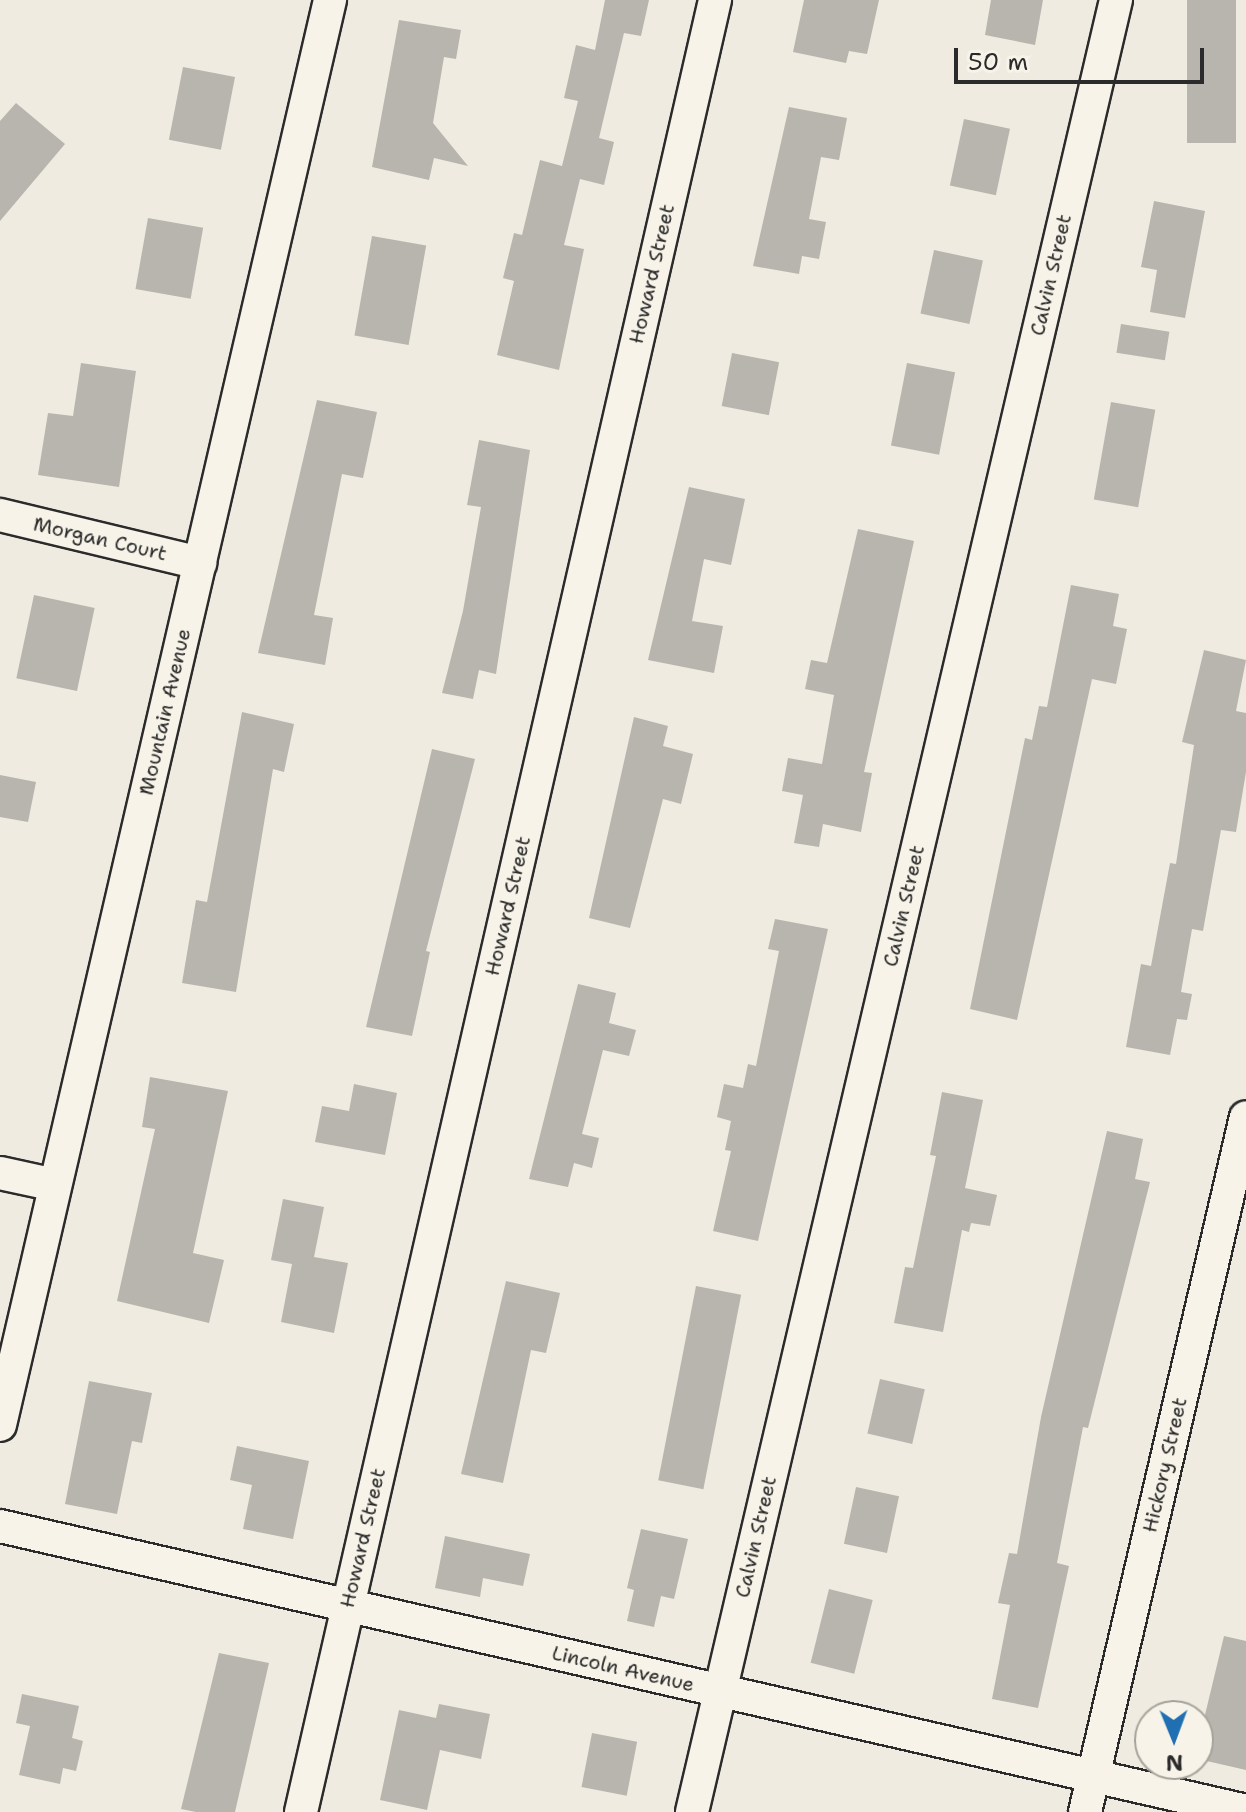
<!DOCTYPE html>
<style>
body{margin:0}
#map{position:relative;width:1246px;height:1812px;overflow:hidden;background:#efebe0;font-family:"Shantell Sans",sans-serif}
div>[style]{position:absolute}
.building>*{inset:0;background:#b8b5ae;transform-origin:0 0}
.roads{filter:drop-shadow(2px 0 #2b2b2b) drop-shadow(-2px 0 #2b2b2b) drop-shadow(0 2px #2b2b2b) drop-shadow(0 -2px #2b2b2b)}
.minor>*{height:32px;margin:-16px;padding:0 16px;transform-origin:16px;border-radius:16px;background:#f7f3e8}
span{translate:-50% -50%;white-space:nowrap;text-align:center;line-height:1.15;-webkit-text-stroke:8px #f7f3e8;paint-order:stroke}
.street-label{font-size:20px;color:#2b2b2b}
.north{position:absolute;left:1134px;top:1700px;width:80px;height:80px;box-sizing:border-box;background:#f7f3e8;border:2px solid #a5a39c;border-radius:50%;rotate:179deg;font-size:22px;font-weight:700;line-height:32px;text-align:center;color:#2b2b2b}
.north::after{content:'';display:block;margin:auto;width:28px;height:36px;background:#1f6fb2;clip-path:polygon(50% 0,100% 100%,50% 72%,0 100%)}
.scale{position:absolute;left:954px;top:48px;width:250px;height:36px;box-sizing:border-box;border:4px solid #2b2b2b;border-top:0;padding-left:10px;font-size:24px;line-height:28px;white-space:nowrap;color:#2b2b2b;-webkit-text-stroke:6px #f7f3e8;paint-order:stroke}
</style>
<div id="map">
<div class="building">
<div style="clip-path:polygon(605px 0,649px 0,641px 36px,624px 33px,599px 138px,614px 142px,604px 185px,580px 179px,564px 245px,584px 249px,559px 370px,497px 355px,514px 281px,503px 278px,514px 233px,522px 235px,540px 160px,562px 166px,578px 101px,564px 98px,576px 45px,595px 50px)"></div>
<div style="clip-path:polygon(804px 0,879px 0,867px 54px,849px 51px,846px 63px,793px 52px)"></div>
<div style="clip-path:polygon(991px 0,1043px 0,1035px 45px,985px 35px)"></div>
<div style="left:1187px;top:0;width:49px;height:143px"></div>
<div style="clip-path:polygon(399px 20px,461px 30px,456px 59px,444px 57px,433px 123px,468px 166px,434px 158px,429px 180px,372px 167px)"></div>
<div style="left:183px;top:67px;width:53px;height:74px;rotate:11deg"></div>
<div style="clip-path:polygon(16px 103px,65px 144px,0 221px,0 121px)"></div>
<div style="clip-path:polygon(789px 107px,847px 118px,839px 160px,821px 157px,809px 219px,826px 222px,819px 259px,802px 256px,799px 274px,753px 266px)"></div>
<div style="left:964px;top:119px;width:47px;height:68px;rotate:12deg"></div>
<div style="clip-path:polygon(1154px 201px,1205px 211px,1185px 318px,1150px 312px,1157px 270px,1141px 267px)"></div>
<div style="left:148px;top:218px;width:56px;height:72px;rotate:10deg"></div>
<div style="left:372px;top:236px;width:55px;height:101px;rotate:10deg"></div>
<div style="left:934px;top:250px;width:50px;height:65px;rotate:12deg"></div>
<div style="left:1121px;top:324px;width:49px;height:29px;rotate:9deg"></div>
<div style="left:732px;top:353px;width:48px;height:54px;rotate:11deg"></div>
<div style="clip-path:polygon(81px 363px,136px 371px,119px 487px,38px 475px,48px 413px,73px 416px)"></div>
<div style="left:907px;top:363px;width:49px;height:84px;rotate:11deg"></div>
<div style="clip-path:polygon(317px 400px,377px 412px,363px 478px,342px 474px,314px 615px,333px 618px,325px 665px,258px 653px)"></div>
<div style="left:1111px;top:402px;width:45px;height:99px;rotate:10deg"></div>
<div style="clip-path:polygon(479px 440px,530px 450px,496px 674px,479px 670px,473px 699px,442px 693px,463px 611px,481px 507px,467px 505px)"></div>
<div style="clip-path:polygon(689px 487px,745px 499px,731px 565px,704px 559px,692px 621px,723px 626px,714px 673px,648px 660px)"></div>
<div style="clip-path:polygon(858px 529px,914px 541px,864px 772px,872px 773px,861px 832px,823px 824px,819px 847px,794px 843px,803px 795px,782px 791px,788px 758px,822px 764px,834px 695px,805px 689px,811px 660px,827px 663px)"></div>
<div style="clip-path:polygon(1071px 585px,1119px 594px,1113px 626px,1127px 629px,1116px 684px,1092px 679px,1017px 1020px,970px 1009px,1025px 738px,1032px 740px,1039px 706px,1047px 707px)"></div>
<div style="left:34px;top:595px;width:62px;height:85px;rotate:12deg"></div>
<div style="clip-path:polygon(1204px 650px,1246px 660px,1236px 711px,1246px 713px,1246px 772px,1236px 832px,1221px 830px,1203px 931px,1192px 929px,1181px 992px,1192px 994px,1187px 1020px,1177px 1019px,1170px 1055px,1126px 1047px,1141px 964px,1151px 966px,1170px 863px,1176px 864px,1194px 745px,1182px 742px)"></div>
<div style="clip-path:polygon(242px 712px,294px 724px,284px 772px,273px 769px,236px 992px,182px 983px,196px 900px,207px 902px)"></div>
<div style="clip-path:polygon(634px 717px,668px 726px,663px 746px,693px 754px,681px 804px,663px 799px,630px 928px,589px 918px)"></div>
<div style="clip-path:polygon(432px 749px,475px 759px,426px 951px,430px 952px,412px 1036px,366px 1027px)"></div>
<div style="clip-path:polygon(0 775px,36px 782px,28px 822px,0 817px)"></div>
<div style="clip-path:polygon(775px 919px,828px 929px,758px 1241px,713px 1231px,731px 1151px,725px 1150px,731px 1121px,717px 1117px,724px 1084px,743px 1088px,748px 1064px,756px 1066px,779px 951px,768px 949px)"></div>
<div style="clip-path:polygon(578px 984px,616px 993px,609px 1023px,636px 1030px,629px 1056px,603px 1050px,582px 1134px,599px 1138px,592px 1168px,574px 1163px,568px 1187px,529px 1179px)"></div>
<div style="clip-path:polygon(150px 1077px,228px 1091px,193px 1253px,224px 1260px,209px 1323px,117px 1301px,155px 1129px,142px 1127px)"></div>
<div style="clip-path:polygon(354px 1084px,397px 1093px,385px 1155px,315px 1142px,322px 1106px,349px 1111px)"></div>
<div style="clip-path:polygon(942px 1092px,983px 1100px,965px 1188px,997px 1195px,990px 1226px,971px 1223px,969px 1232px,962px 1230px,943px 1332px,894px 1323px,905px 1267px,913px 1268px,936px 1156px,930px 1155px)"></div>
<div style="clip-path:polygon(1107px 1131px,1143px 1139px,1135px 1179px,1150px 1182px,1088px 1428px,1083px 1427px,1057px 1563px,1069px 1566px,1038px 1708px,992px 1699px,1010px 1605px,998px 1603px,1009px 1553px,1017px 1554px,1041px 1417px)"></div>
<div style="clip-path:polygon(283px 1199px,324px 1207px,314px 1257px,348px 1263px,334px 1333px,281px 1322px,292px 1264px,271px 1260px)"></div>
<div style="clip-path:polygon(506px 1281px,560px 1293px,546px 1353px,531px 1350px,503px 1483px,461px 1474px)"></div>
<div style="left:696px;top:1286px;width:46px;height:198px;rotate:11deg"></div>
<div style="left:880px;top:1379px;width:46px;height:56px;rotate:13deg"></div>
<div style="clip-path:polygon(89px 1381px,152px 1393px,142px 1443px,132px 1441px,117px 1514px,65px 1504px)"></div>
<div style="clip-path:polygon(237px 1446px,309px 1461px,293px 1539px,243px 1529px,252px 1485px,230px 1480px)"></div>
<div style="left:856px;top:1487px;width:44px;height:58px;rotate:12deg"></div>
<div style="clip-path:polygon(641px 1529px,688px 1539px,674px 1599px,661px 1596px,654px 1627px,627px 1621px,634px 1590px,627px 1588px)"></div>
<div style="clip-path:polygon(445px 1536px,530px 1554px,523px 1586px,483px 1578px,480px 1597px,435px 1588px)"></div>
<div style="left:829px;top:1589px;width:45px;height:76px;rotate:14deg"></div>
<div style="clip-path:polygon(1224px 1636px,1246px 1641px,1246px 1770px,1198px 1759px,1198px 1718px,1204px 1719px)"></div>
<div style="clip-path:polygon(219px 1653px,269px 1663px,235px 1812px,196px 1812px,181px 1809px)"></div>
<div style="clip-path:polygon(22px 1694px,79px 1706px,72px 1738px,83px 1741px,76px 1771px,63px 1768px,60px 1784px,19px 1775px,30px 1726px,16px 1723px)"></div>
<div style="clip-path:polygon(439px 1704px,490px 1714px,481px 1759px,440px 1750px,427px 1810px,380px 1800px,399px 1710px,436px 1718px)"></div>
<div style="left:592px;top:1733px;width:46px;height:55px;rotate:11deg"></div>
</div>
<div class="roads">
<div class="minor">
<div style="left:0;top:515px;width:206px;rotate:13.5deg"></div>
<div style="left:0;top:1173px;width:56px;rotate:12.3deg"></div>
<div style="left:0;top:1425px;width:1463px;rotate:-76.96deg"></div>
<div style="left:0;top:1526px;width:1278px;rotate:12.88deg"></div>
<div style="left:301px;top:1812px;width:1859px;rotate:-77.13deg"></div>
<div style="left:692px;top:1812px;width:1861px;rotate:-76.83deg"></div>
<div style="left:1085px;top:1812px;width:713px;rotate:-76.96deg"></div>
</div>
</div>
<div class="street-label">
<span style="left:652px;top:274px;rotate:-77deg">Howard Street</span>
<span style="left:1051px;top:275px;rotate:-77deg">Calvin Street</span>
<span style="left:100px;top:539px;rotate:13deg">Morgan Court</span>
<span style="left:165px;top:712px;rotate:-77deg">Mountain Avenue</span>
<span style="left:508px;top:906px;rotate:-77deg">Howard Street</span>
<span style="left:904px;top:906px;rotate:-77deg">Calvin Street</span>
<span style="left:1165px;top:1465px;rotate:-77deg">Hickory Street</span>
<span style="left:756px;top:1537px;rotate:-77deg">Calvin Street</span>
<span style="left:363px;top:1538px;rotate:-77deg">Howard Street</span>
<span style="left:623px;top:1669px;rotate:13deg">Lincoln Avenue</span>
</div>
<div class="north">N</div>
<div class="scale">50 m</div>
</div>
